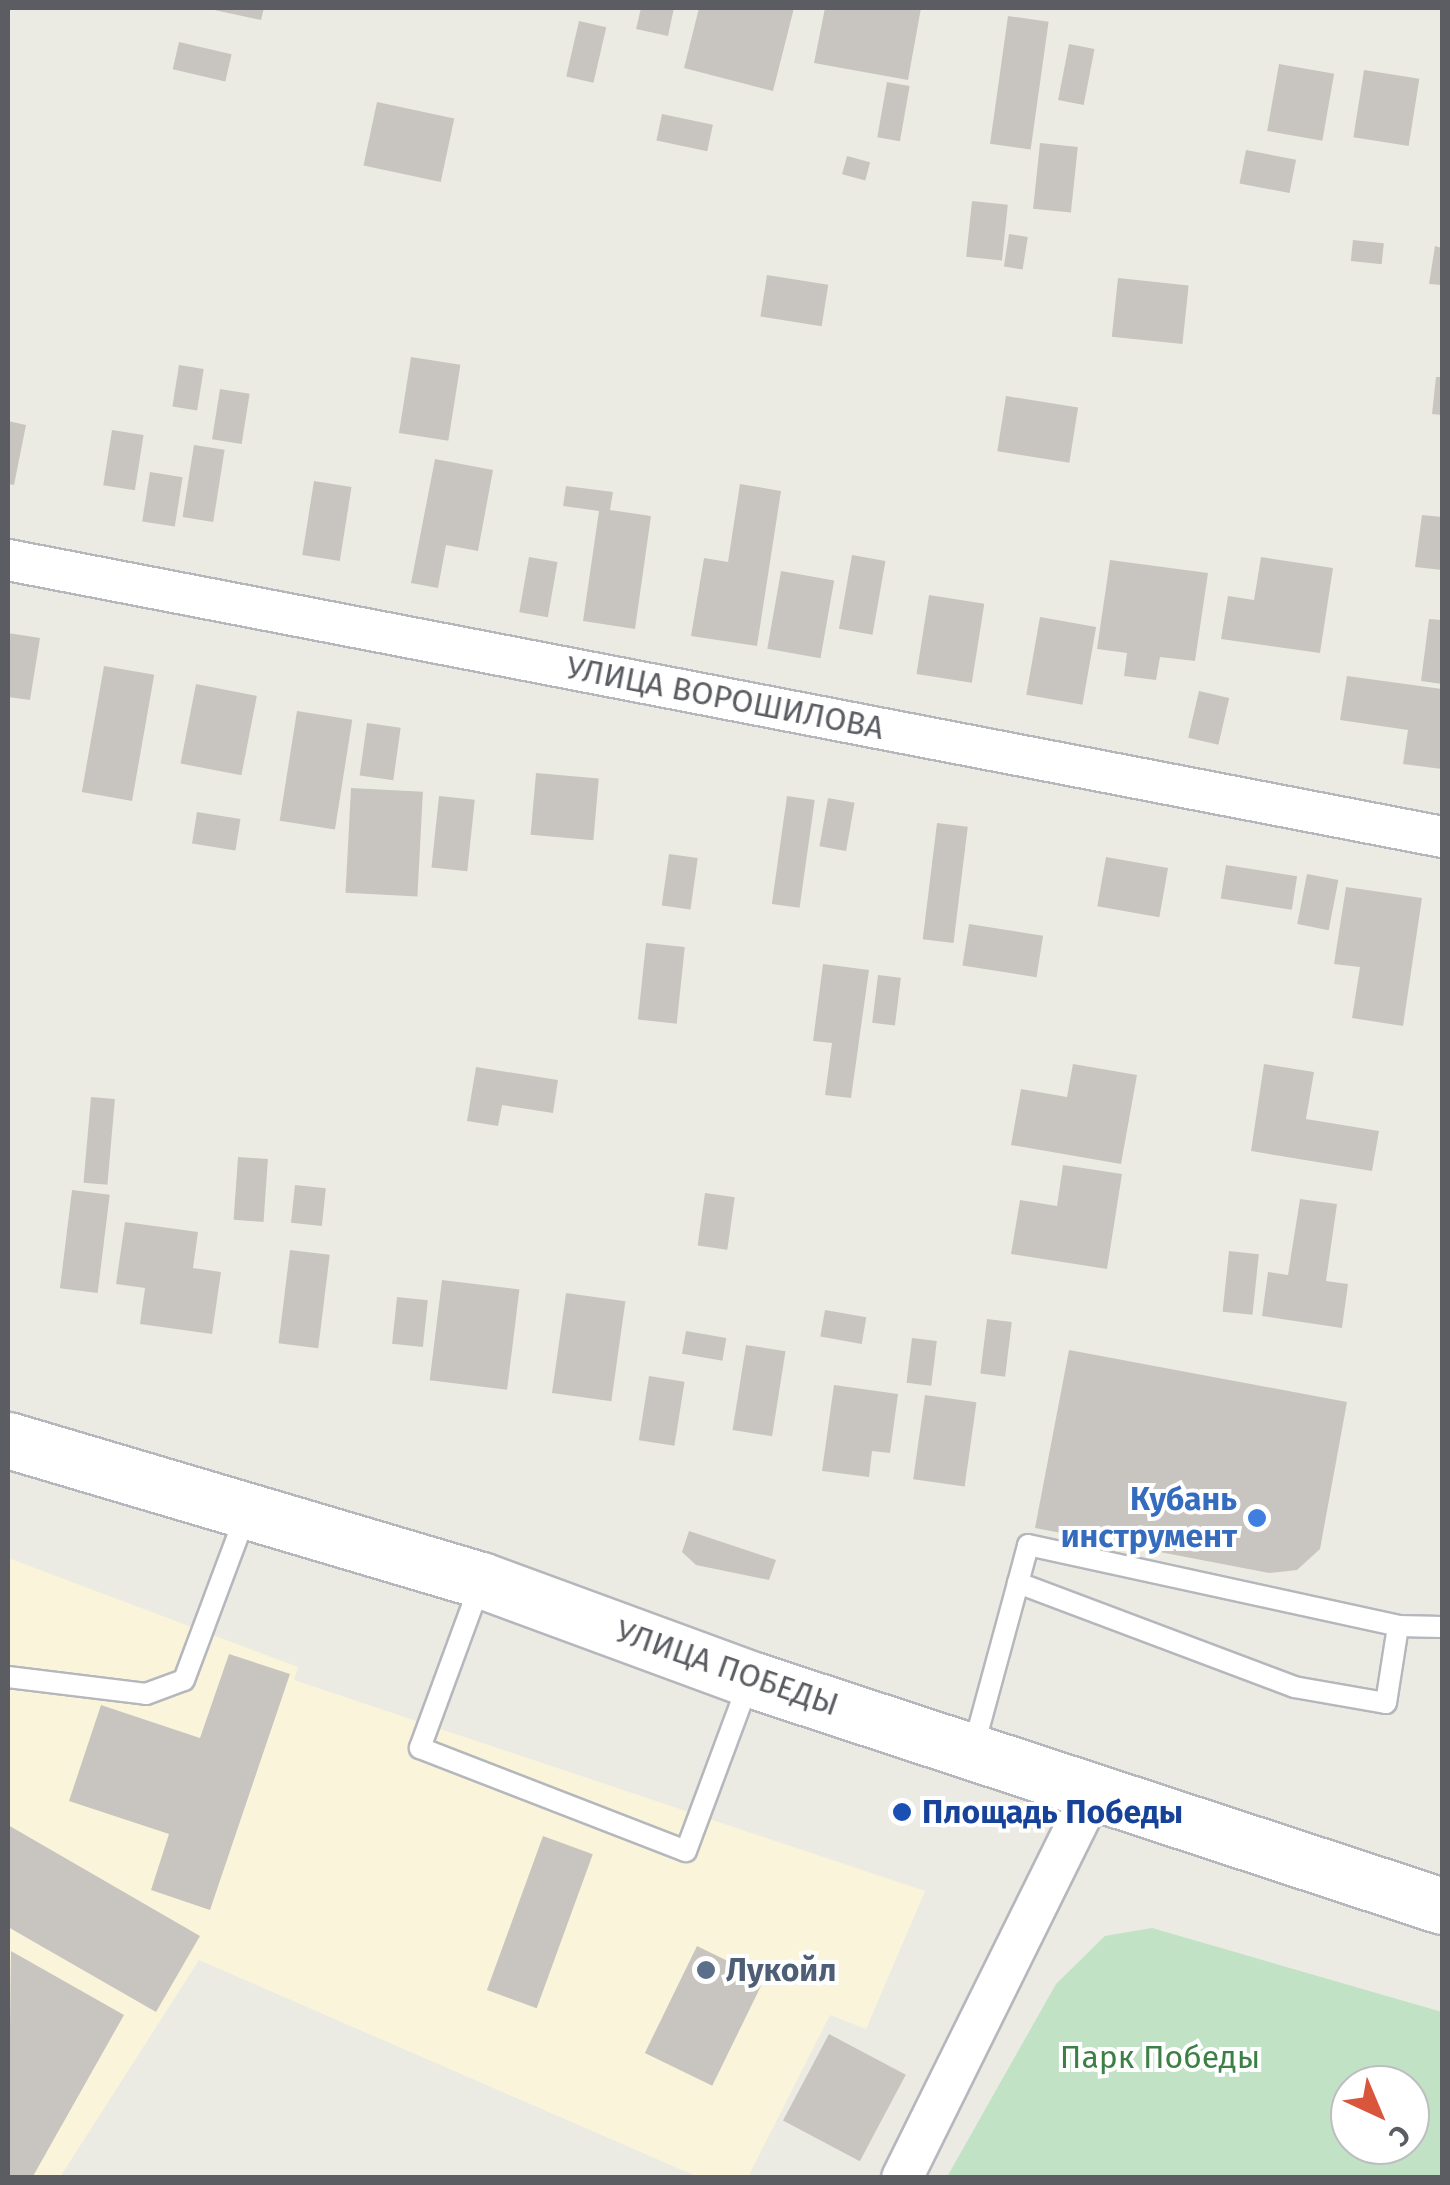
<!DOCTYPE html>
<meta charset="utf-8">
<style>
body{margin:0}
#map{position:relative;width:1450px;height:2185px;overflow:hidden;background:#ecebe3;font-family:"Fira Sans",sans-serif}
div>[style]{position:absolute}
.commercial>*{inset:0;background:#faf5da}
.green>*{inset:0;background:#c1e2c4}
.building>*{inset:0;background:#c8c5c0;transform-origin:0 0}
.roads{filter:drop-shadow(2px 0 #b5b7bc) drop-shadow(-2px 0 #b5b7bc) drop-shadow(0 2px #b5b7bc) drop-shadow(0 -2px #b5b7bc)}
.lane>*{height:20px;margin:-10px;padding:0 10px;transform-origin:10px;border-radius:10px;background:#fff}
.street>*{height:40px;margin:-20px;padding:0 20px;transform-origin:20px;border-radius:20px;background:#fff}
.secondary>*{height:55px;margin:-27.5px;padding:0 27.5px;transform-origin:27.5px;border-radius:27.5px;background:#fff}
.dots>*{width:28px;height:28px;translate:-50% -50%;box-sizing:border-box;border:5px solid #fff;border-radius:50%}
span{translate:-50% -50%;white-space:nowrap;text-align:center;line-height:1.15;-webkit-text-stroke:8px #fff;paint-order:stroke}
.street-label{font-size:32px;color:#5b5d62}
.shop-label{font-size:32px;color:#366cbe;font-weight:700}
.right{translate:-100% -50%;text-align:right}
.transit-label{font-size:32px;color:#164399;font-weight:700}
.left{translate:0 -50%;text-align:left}
.service-label{font-size:32px;color:#4e5e75;font-weight:700}
.park-label{font-size:32px;color:#3c8045}
.frame{position:absolute;inset:0;border:10px solid #5b5d62;pointer-events:none}
.north{position:absolute;left:1330px;top:2065px;width:100px;height:100px;box-sizing:border-box;background:#fff;border:2px solid #bdbec0;border-radius:50%;rotate:136deg;font-size:28px;font-weight:700;line-height:40px;text-align:center;color:#5b5d62}
.north::after{content:'';display:block;margin:auto;width:35px;height:45px;background:#d9553c;clip-path:polygon(50% 0,100% 100%,50% 72%,0 100%)}
</style>
<div id="map">
<div class="commercial">
<div style="clip-path:polygon(8px 1558px,298px 1667px,294px 1680px,925px 1891px,866px 2029px,830px 2015px,748px 2177px,698px 2177px,199px 1960px,60px 2177px,8px 2177px)"></div>
</div>
<div class="green">
<div style="clip-path:polygon(evenodd,1152px 1928px,1442px 2012px,1442px 2177px,947px 2177px,1056px 1984px,1105px 1936px,1152px 1928px,1350px 2085px,1410px 2085px,1410px 2145px,1350px 2145px,1350px 2085px)"></div>
</div>
<div class="building">
<div style="clip-path:polygon(205px 8px,264px 8px,261px 20px)"></div>
<div style="clip-path:polygon(641px 8px,674px 8px,668px 36px,636px 29px)"></div>
<div style="clip-path:polygon(699px 8px,794px 8px,773px 91px,684px 68px)"></div>
<div style="clip-path:polygon(825px 8px,921px 8px,908px 80px,814px 63px)"></div>
<div style="left:1008px;top:16px;width:41px;height:129px;rotate:8deg"></div>
<div style="left:579px;top:21px;width:28px;height:57px;rotate:13deg"></div>
<div style="left:179px;top:42px;width:54px;height:28px;rotate:13deg"></div>
<div style="left:1069px;top:44px;width:26px;height:57px;rotate:11deg"></div>
<div style="left:1279px;top:64px;width:56px;height:68px;rotate:10deg"></div>
<div style="left:1364px;top:70px;width:56px;height:68px;rotate:9deg"></div>
<div style="left:887px;top:82px;width:23px;height:56px;rotate:10deg"></div>
<div style="left:377px;top:102px;width:79px;height:65px;rotate:12deg"></div>
<div style="left:662px;top:114px;width:52px;height:27px;rotate:12deg"></div>
<div style="left:1040px;top:143px;width:38px;height:66px;rotate:6deg"></div>
<div style="left:1246px;top:150px;width:51px;height:34px;rotate:11deg"></div>
<div style="left:847px;top:156px;width:24px;height:19px;rotate:15deg"></div>
<div style="left:972px;top:201px;width:36px;height:56px;rotate:6deg"></div>
<div style="left:1009px;top:234px;width:19px;height:33px;rotate:9deg"></div>
<div style="left:1353px;top:240px;width:31px;height:21px;rotate:6deg"></div>
<div style="clip-path:polygon(1435px 246px,1442px 248px,1442px 285px,1429px 284px)"></div>
<div style="left:767px;top:275px;width:62px;height:42px;rotate:9deg"></div>
<div style="left:1118px;top:278px;width:71px;height:59px;rotate:6deg"></div>
<div style="left:411px;top:357px;width:50px;height:77px;rotate:9deg"></div>
<div style="left:179px;top:365px;width:25px;height:42px;rotate:9deg"></div>
<div style="clip-path:polygon(1436px 377px,1442px 377px,1442px 415px,1432px 414px)"></div>
<div style="left:220px;top:389px;width:30px;height:51px;rotate:9deg"></div>
<div style="left:1006px;top:396px;width:73px;height:56px;rotate:9deg"></div>
<div style="clip-path:polygon(8px 421px,26px 425px,14px 485px,8px 484px)"></div>
<div style="left:112px;top:430px;width:32px;height:56px;rotate:9deg"></div>
<div style="left:194px;top:445px;width:31px;height:73px;rotate:9deg"></div>
<div style="clip-path:polygon(435px 459px,493px 470px,478px 551px,446px 545px,438px 588px,411px 583px)"></div>
<div style="left:150px;top:472px;width:33px;height:50px;rotate:9deg"></div>
<div style="left:314px;top:481px;width:38px;height:75px;rotate:9deg"></div>
<div style="clip-path:polygon(740px 484px,781px 491px,757px 646px,691px 636px,704px 558px,728px 562px)"></div>
<div style="clip-path:polygon(566px 486px,613px 492px,610px 510px,651px 516px,635px 629px,583px 621px,599px 511px,563px 506px)"></div>
<div style="clip-path:polygon(1422px 515px,1442px 517px,1442px 570px,1415px 567px)"></div>
<div style="left:852px;top:555px;width:34px;height:75px;rotate:10deg"></div>
<div style="left:529px;top:557px;width:29px;height:56px;rotate:10deg"></div>
<div style="clip-path:polygon(1261px 557px,1333px 568px,1320px 653px,1221px 639px,1228px 596px,1254px 600px)"></div>
<div style="clip-path:polygon(1110px 560px,1208px 573px,1195px 661px,1160px 657px,1156px 680px,1124px 676px,1127px 653px,1097px 649px)"></div>
<div style="left:781px;top:571px;width:54px;height:79px;rotate:10deg"></div>
<div style="left:929px;top:595px;width:56px;height:80px;rotate:9deg"></div>
<div style="left:1040px;top:617px;width:57px;height:79px;rotate:10deg"></div>
<div style="clip-path:polygon(1429px 619px,1442px 620px,1442px 684px,1421px 681px)"></div>
<div style="clip-path:polygon(8px 633px,40px 638px,30px 700px,8px 697px)"></div>
<div style="left:104px;top:666px;width:51px;height:128px;rotate:10deg"></div>
<div style="clip-path:polygon(1347px 676px,1442px 689px,1442px 769px,1403px 764px,1408px 730px,1340px 720px)"></div>
<div style="left:196px;top:684px;width:62px;height:81px;rotate:11deg"></div>
<div style="left:1199px;top:691px;width:31px;height:48px;rotate:13deg"></div>
<div style="left:297px;top:711px;width:56px;height:111px;rotate:9deg"></div>
<div style="left:367px;top:723px;width:34px;height:53px;rotate:8deg"></div>
<div style="left:536px;top:773px;width:63px;height:62px;rotate:5deg"></div>
<div style="left:351px;top:788px;width:72px;height:105px;rotate:3deg"></div>
<div style="left:439px;top:796px;width:36px;height:72px;rotate:6deg"></div>
<div style="left:787px;top:796px;width:28px;height:109px;rotate:8deg"></div>
<div style="left:828px;top:798px;width:27px;height:49px;rotate:10deg"></div>
<div style="left:197px;top:812px;width:44px;height:32px;rotate:9deg"></div>
<div style="left:937px;top:823px;width:31px;height:117px;rotate:7deg"></div>
<div style="left:669px;top:854px;width:29px;height:52px;rotate:8deg"></div>
<div style="left:1106px;top:857px;width:63px;height:50px;rotate:10deg"></div>
<div style="left:1226px;top:865px;width:72px;height:34px;rotate:9deg"></div>
<div style="left:1307px;top:874px;width:32px;height:51px;rotate:11deg"></div>
<div style="clip-path:polygon(1346px 887px,1422px 898px,1403px 1026px,1352px 1018px,1360px 967px,1334px 964px)"></div>
<div style="left:969px;top:924px;width:75px;height:42px;rotate:9deg"></div>
<div style="left:646px;top:943px;width:39px;height:77px;rotate:6deg"></div>
<div style="clip-path:polygon(823px 964px,869px 970px,851px 1098px,825px 1095px,832px 1043px,813px 1041px)"></div>
<div style="left:878px;top:975px;width:23px;height:48px;rotate:7deg"></div>
<div style="clip-path:polygon(1073px 1064px,1137px 1075px,1121px 1164px,1011px 1145px,1021px 1089px,1067px 1097px)"></div>
<div style="clip-path:polygon(1264px 1064px,1314px 1072px,1306px 1119px,1379px 1131px,1372px 1171px,1251px 1151px)"></div>
<div style="clip-path:polygon(476px 1067px,558px 1080px,553px 1113px,502px 1105px,498px 1126px,467px 1121px)"></div>
<div style="left:91px;top:1097px;width:24px;height:86px;rotate:5deg"></div>
<div style="left:238px;top:1157px;width:30px;height:63px;rotate:4deg"></div>
<div style="clip-path:polygon(1063px 1165px,1122px 1174px,1107px 1269px,1011px 1254px,1020px 1200px,1057px 1206px)"></div>
<div style="left:295px;top:1185px;width:31px;height:38px;rotate:6deg"></div>
<div style="left:72px;top:1190px;width:38px;height:99px;rotate:7deg"></div>
<div style="left:705px;top:1193px;width:30px;height:53px;rotate:8deg"></div>
<div style="clip-path:polygon(1300px 1199px,1337px 1204px,1326px 1281px,1348px 1284px,1342px 1328px,1262px 1316px,1268px 1272px,1288px 1275px)"></div>
<div style="clip-path:polygon(125px 1222px,198px 1232px,193px 1268px,221px 1272px,212px 1334px,140px 1324px,145px 1288px,116px 1284px)"></div>
<div style="left:290px;top:1250px;width:40px;height:94px;rotate:7deg"></div>
<div style="left:1229px;top:1251px;width:30px;height:61px;rotate:6deg"></div>
<div style="left:442px;top:1280px;width:78px;height:101px;rotate:7deg"></div>
<div style="left:566px;top:1293px;width:60px;height:101px;rotate:8deg"></div>
<div style="left:397px;top:1297px;width:31px;height:47px;rotate:6deg"></div>
<div style="left:825px;top:1310px;width:42px;height:27px;rotate:10deg"></div>
<div style="left:987px;top:1319px;width:25px;height:55px;rotate:7deg"></div>
<div style="left:686px;top:1331px;width:41px;height:23px;rotate:10deg"></div>
<div style="left:912px;top:1338px;width:25px;height:45px;rotate:7deg"></div>
<div style="left:746px;top:1345px;width:40px;height:86px;rotate:9deg"></div>
<div style="clip-path:polygon(1069px 1350px,1347px 1402px,1320px 1549px,1297px 1570px,1269px 1573px,1035px 1528px)"></div>
<div style="left:649px;top:1376px;width:36px;height:65px;rotate:9deg"></div>
<div style="clip-path:polygon(834px 1385px,898px 1394px,890px 1453px,872px 1451px,869px 1477px,822px 1471px)"></div>
<div style="left:925px;top:1395px;width:52px;height:85px;rotate:8deg"></div>
<div style="clip-path:polygon(689px 1531px,776px 1560px,769px 1580px,696px 1565px,682px 1552px)"></div>
<div style="clip-path:polygon(229px 1654px,290px 1674px,210px 1910px,151px 1890px,169px 1834px,69px 1801px,101px 1705px,200px 1738px)"></div>
<div style="clip-path:polygon(8px 1825px,200px 1936px,156px 2012px,8px 1927px)"></div>
<div style="left:543px;top:1836px;width:53px;height:164px;rotate:20deg"></div>
<div style="left:697px;top:1946px;width:75px;height:119px;rotate:26deg"></div>
<div style="clip-path:polygon(11px 1951px,124px 2015px,32px 2178px,8px 2178px)"></div>
<div style="left:829px;top:2034px;width:87px;height:98px;rotate:28deg"></div>
</div>
<div class="roads">
<div class="lane">
<div style="left:481px;top:1582px;width:177px;rotate:110.2deg"></div>
<div style="left:420px;top:1748px;width:285px;rotate:21.2deg"></div>
<div style="left:686px;top:1851px;width:180px;rotate:-69.6deg"></div>
<div style="left:1018px;top:1583px;width:39px;rotate:-75deg"></div>
<div style="left:1028px;top:1545px;width:379px;rotate:12.3deg"></div>
<div style="left:1398px;top:1626px;width:44px;rotate:1.3deg"></div>
<div style="left:8px;top:1677px;width:139px;rotate:7deg"></div>
<div style="left:146px;top:1694px;width:40px;rotate:-20.2deg"></div>
<div style="left:184px;top:1680px;width:174px;rotate:-69.5deg"></div>
<div style="left:973px;top:1749px;width:172px;rotate:-74.8deg"></div>
<div style="left:1018px;top:1583px;width:295px;rotate:20.6deg"></div>
<div style="left:1294px;top:1687px;width:93px;rotate:9.9deg"></div>
<div style="left:1386px;top:1703px;width:78px;rotate:-81.1deg"></div>
</div>
<div class="street">
<div style="left:8px;top:560px;width:1461px;rotate:10.93deg"></div>
<div style="left:902px;top:2178px;width:429px;rotate:-63.7deg"></div>
</div>
<div class="secondary">
<div style="left:8px;top:1440px;width:493px;rotate:16.5deg"></div>
<div style="left:481px;top:1580px;width:287px;rotate:20.2deg"></div>
<div style="left:750px;top:1679px;width:728px;rotate:18.16deg"></div>
</div>
</div>
<div class="dots">
<div style="left:1257px;top:1518px;background:#3f7fe0"></div>
<div style="left:902px;top:1812px;background:#1a4fb4"></div>
<div style="left:706px;top:1970px;background:#5c6f8a"></div>
</div>
<div class="street-label">
<span style="left:725px;top:698px;rotate:11deg">УЛИЦА ВОРОШИЛОВА</span>
<span style="left:727px;top:1668px;rotate:19deg">УЛИЦА ПОБЕДЫ</span>
</div>
<div class="shop-label">
<span class="right" style="left:1237px;top:1518px">Кубань<br>инструмент</span>
</div>
<div class="transit-label">
<span class="left" style="left:922px;top:1812px">Площадь Победы</span>
</div>
<div class="service-label">
<span class="left" style="left:726px;top:1970px">Лукойл</span>
</div>
<div class="park-label">
<span style="left:1160px;top:2057px">Парк Победы</span>
</div>
<div class="frame"></div>
<div class="north">С</div>
</div>
